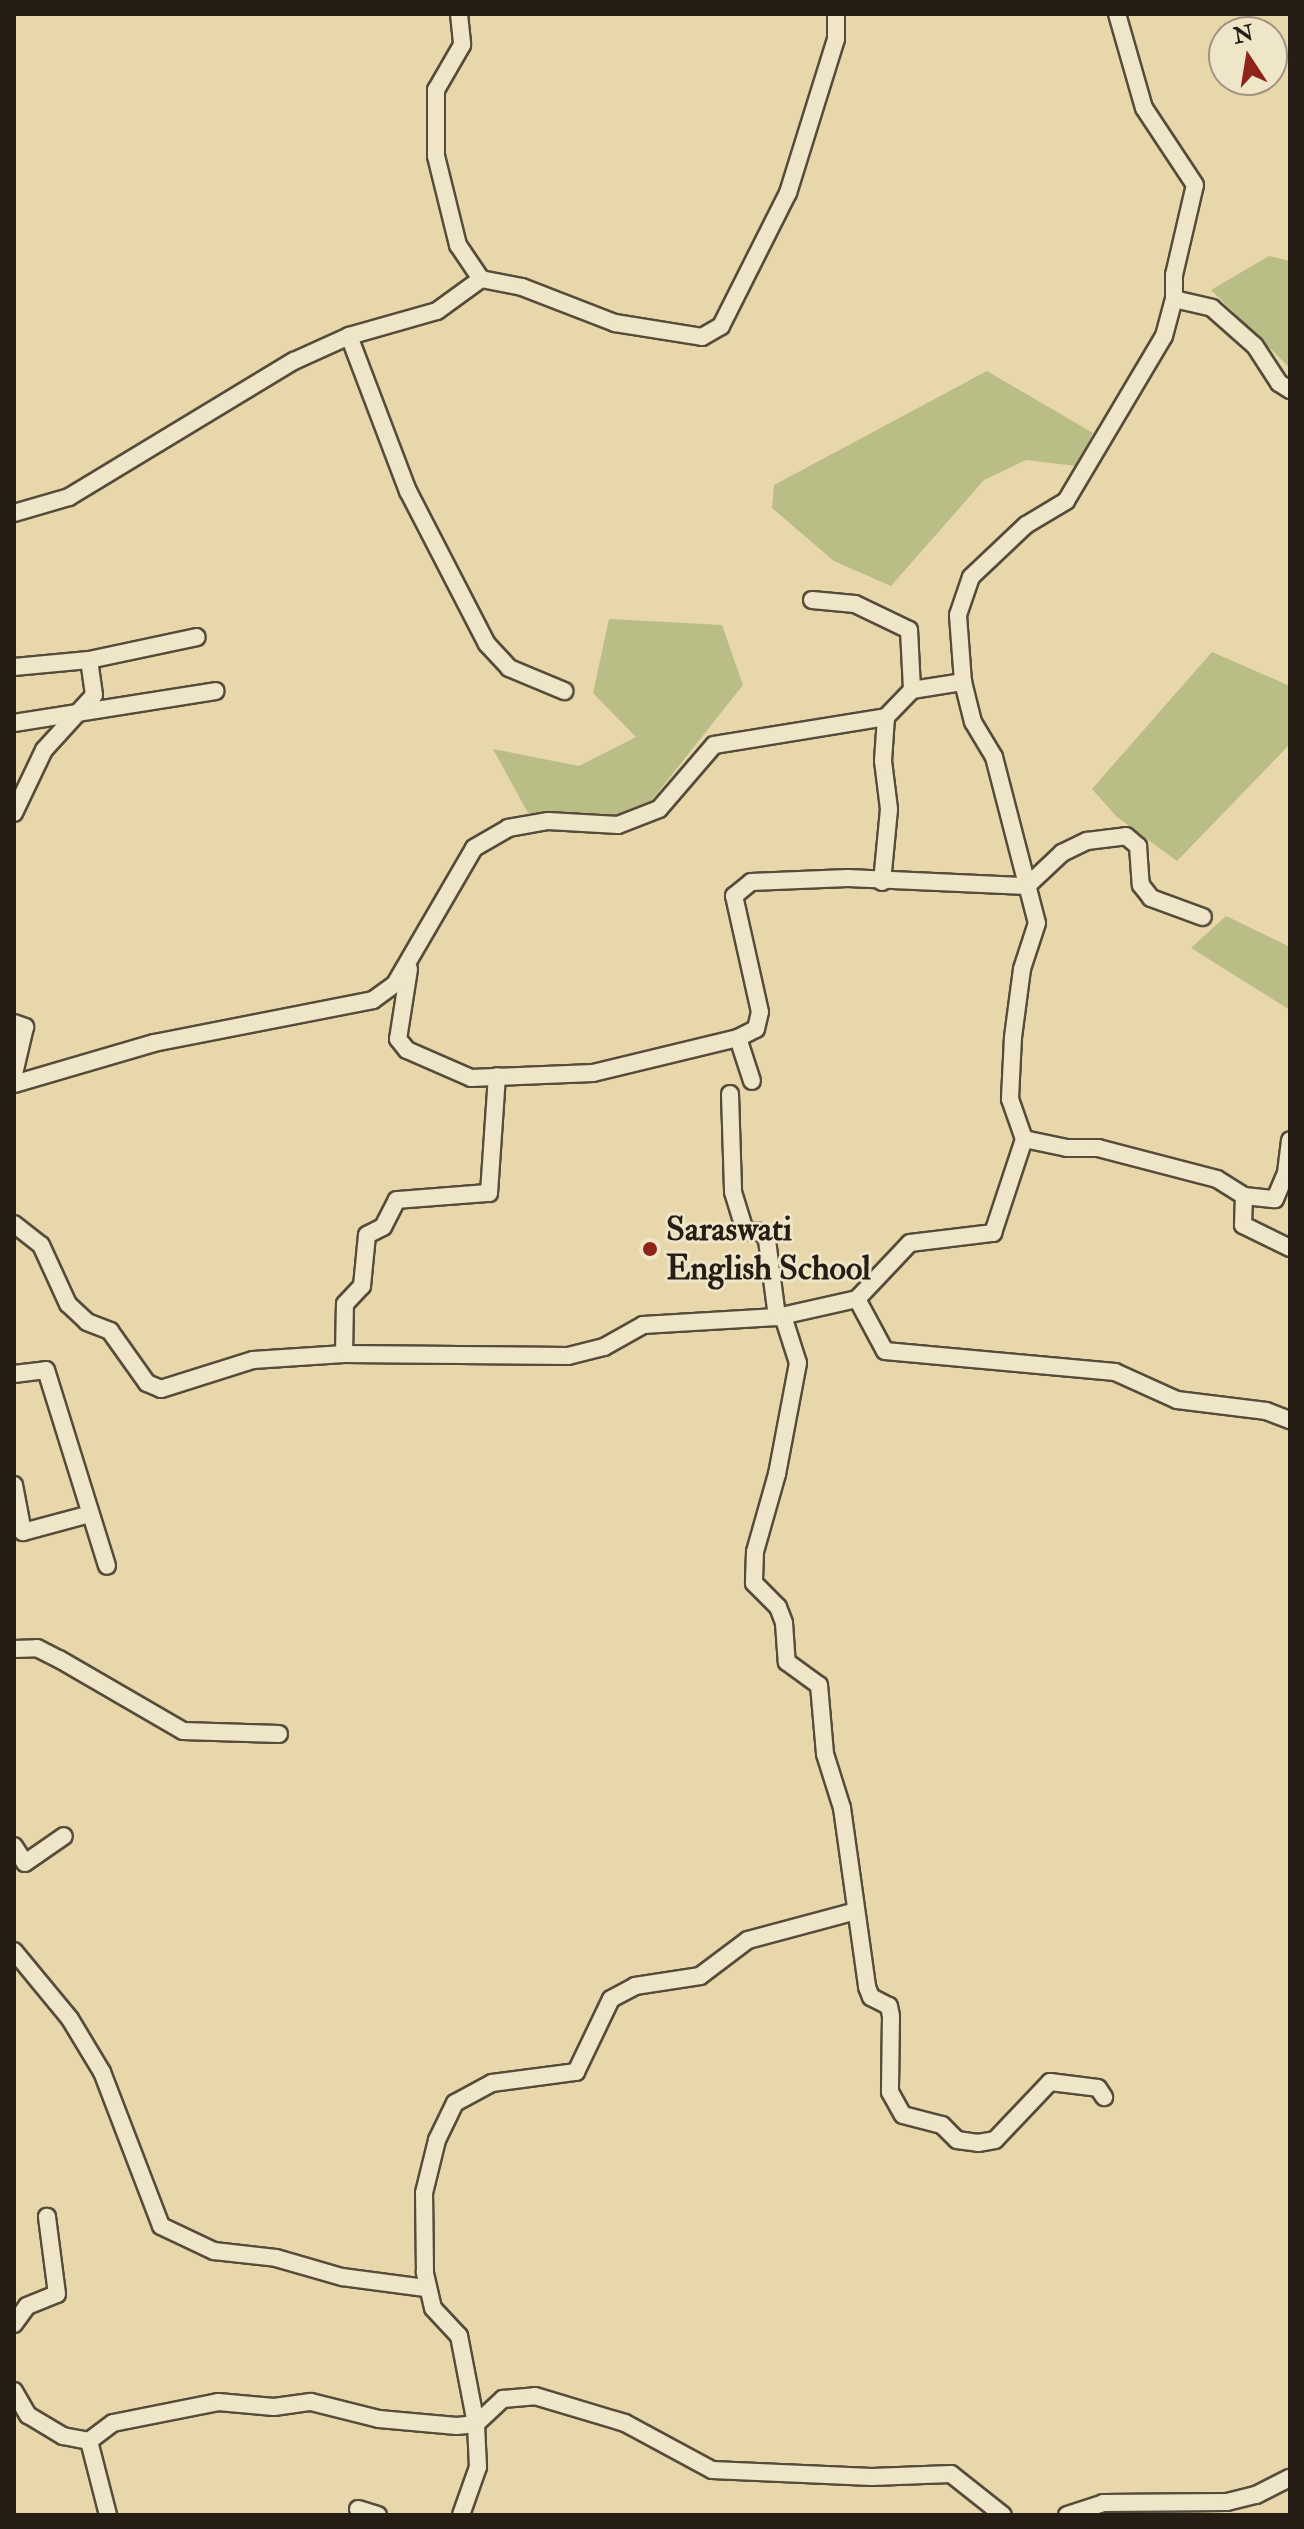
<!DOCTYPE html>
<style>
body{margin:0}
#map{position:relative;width:1304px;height:2529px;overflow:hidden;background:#e7d7ab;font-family:"IM FELL Double Pica",serif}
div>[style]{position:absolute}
.green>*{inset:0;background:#babd85}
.roads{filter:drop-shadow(2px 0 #564c3a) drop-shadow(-2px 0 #564c3a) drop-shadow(0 2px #564c3a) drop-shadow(0 -2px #564c3a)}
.minor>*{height:16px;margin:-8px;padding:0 8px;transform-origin:8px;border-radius:8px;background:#efe5c8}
.dots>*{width:22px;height:22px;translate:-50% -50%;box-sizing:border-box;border:4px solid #efe5c8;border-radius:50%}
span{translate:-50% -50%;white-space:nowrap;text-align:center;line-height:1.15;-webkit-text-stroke:6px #efe5c8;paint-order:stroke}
.poi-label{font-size:34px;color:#261d14;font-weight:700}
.left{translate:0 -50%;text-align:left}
.frame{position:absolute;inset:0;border:16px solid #261d14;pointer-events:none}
.north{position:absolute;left:1208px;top:16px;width:80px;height:80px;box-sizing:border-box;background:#efe5c8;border:2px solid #9f9580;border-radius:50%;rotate:348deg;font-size:22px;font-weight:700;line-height:32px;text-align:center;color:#261d14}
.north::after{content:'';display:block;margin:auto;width:28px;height:36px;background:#8f2418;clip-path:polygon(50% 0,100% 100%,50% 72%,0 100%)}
</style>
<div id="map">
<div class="green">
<div style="clip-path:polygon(1269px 256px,1290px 261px,1290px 368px,1211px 290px)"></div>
<div style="clip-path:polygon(987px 371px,1093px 433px,1076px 466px,1026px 460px,984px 480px,891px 586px,834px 561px,772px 508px,774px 485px)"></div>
<div style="clip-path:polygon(609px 619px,722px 625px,743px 685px,651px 801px,615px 816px,528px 813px,493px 749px,579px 766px,636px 737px,593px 693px)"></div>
<div style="clip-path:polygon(1212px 652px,1290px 686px,1290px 744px,1177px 861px,1117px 817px,1092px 789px)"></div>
<div style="clip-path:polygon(1226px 916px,1290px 947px,1290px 1010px,1191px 948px)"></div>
</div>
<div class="roads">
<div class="minor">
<div style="left:459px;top:14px;width:31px;rotate:84deg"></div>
<div style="left:462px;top:45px;width:52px;rotate:120deg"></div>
<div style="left:436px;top:90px;width:66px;rotate:90deg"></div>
<div style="left:436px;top:156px;width:92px;rotate:76.1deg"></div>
<div style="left:458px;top:245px;width:41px;rotate:55.9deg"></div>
<div style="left:1174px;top:299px;width:39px;rotate:13deg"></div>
<div style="left:1212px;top:308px;width:57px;rotate:41.5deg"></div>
<div style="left:1255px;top:346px;width:44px;rotate:57deg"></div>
<div style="left:1279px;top:383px;width:13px;rotate:32deg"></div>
<div style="left:349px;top:336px;width:166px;rotate:69.2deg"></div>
<div style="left:408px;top:491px;width:172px;rotate:62.7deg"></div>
<div style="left:487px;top:644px;width:33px;rotate:47deg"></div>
<div style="left:509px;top:668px;width:60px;rotate:22.7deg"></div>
<div style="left:14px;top:513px;width:57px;rotate:-16.2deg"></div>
<div style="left:69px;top:497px;width:263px;rotate:-31.2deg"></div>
<div style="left:294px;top:361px;width:60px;rotate:-24.4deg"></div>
<div style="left:349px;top:336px;width:91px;rotate:-15.9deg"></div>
<div style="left:437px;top:311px;width:54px;rotate:-36deg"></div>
<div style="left:481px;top:279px;width:42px;rotate:11deg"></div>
<div style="left:522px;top:287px;width:100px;rotate:21.2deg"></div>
<div style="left:615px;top:323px;width:88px;rotate:9.1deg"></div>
<div style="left:702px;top:337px;width:22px;rotate:-30deg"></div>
<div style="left:721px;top:326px;width:149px;rotate:-63.3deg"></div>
<div style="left:788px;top:193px;width:161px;rotate:-72.7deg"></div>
<div style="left:836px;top:39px;width:25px;rotate:-90deg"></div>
<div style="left:812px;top:600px;width:43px;rotate:5.3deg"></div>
<div style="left:855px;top:604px;width:60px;rotate:25.7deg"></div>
<div style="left:909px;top:630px;width:60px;rotate:87.1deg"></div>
<div style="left:14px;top:667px;width:75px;rotate:-5.3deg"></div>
<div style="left:89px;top:660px;width:110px;rotate:-12deg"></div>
<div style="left:963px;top:682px;width:41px;rotate:76deg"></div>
<div style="left:973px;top:722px;width:41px;rotate:59deg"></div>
<div style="left:994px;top:757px;width:171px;rotate:75.5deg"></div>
<div style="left:1037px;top:923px;width:48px;rotate:108.1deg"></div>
<div style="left:1022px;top:969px;width:69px;rotate:97.5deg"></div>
<div style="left:1013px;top:1037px;width:62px;rotate:92.8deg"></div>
<div style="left:1010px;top:1099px;width:42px;rotate:70.7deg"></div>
<div style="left:14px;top:723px;width:204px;rotate:-9deg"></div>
<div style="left:14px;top:813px;width:70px;rotate:-64.5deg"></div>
<div style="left:44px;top:750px;width:74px;rotate:-47.7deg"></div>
<div style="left:94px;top:695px;width:35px;rotate:-98deg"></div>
<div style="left:882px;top:882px;width:73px;rotate:-84.5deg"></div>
<div style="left:889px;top:809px;width:48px;rotate:-97.1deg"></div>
<div style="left:883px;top:761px;width:44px;rotate:-86.1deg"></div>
<div style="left:409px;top:969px;width:71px;rotate:98.9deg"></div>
<div style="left:398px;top:1039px;width:14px;rotate:51deg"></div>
<div style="left:407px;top:1050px;width:70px;rotate:23.6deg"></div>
<div style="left:471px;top:1078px;width:122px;rotate:-2.3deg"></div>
<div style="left:593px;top:1073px;width:149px;rotate:-13.6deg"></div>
<div style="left:738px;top:1038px;width:20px;rotate:-27deg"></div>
<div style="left:756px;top:1029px;width:17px;rotate:-77deg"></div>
<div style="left:760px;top:1012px;width:119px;rotate:-102.6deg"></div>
<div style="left:734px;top:896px;width:22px;rotate:-39deg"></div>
<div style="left:751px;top:882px;width:97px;rotate:-2.4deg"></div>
<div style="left:848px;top:878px;width:179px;rotate:2.6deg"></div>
<div style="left:1027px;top:886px;width:48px;rotate:-43.3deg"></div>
<div style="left:1062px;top:853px;width:28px;rotate:-26deg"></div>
<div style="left:1087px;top:841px;width:39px;rotate:-7deg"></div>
<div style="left:1126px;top:836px;width:16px;rotate:40deg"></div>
<div style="left:1138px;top:846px;width:39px;rotate:86deg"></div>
<div style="left:1141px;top:885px;width:16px;rotate:52deg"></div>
<div style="left:1151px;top:898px;width:55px;rotate:20.1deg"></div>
<div style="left:14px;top:1023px;width:12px;rotate:20deg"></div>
<div style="left:25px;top:1027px;width:48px;rotate:103.2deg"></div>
<div style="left:738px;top:1038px;width:45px;rotate:72deg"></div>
<div style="left:14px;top:1084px;width:146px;rotate:-16.3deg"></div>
<div style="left:154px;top:1043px;width:223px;rotate:-11.1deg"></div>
<div style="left:373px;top:1000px;width:27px;rotate:-36deg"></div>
<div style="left:395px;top:984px;width:157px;rotate:-59.8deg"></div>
<div style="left:474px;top:848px;width:39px;rotate:-30deg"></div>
<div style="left:508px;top:828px;width:41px;rotate:-9.9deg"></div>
<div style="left:548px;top:821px;width:70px;rotate:3.3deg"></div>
<div style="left:618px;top:825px;width:44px;rotate:-21.3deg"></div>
<div style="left:659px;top:809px;width:84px;rotate:-49.3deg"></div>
<div style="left:714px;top:745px;width:174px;rotate:-9.2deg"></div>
<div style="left:886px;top:717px;width:37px;rotate:-46deg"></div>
<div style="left:912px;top:690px;width:52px;rotate:-8.9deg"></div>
<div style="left:963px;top:682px;width:67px;rotate:-94.3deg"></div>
<div style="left:958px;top:615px;width:40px;rotate:-71.1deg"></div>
<div style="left:971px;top:577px;width:76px;rotate:-43.4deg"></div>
<div style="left:1026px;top:525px;width:47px;rotate:-31deg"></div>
<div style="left:1066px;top:501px;width:192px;rotate:-59.3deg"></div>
<div style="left:1164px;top:336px;width:38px;rotate:-75deg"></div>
<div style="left:1174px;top:299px;width:24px;rotate:-90deg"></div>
<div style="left:1174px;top:275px;width:92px;rotate:-76.9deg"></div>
<div style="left:1195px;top:185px;width:92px;rotate:-123.5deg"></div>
<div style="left:1144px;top:108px;width:98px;rotate:-106deg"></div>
<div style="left:730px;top:1094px;width:98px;rotate:88.2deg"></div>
<div style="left:733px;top:1192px;width:41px;rotate:72.9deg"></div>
<div style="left:745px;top:1231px;width:17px;rotate:3deg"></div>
<div style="left:762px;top:1232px;width:9px;rotate:58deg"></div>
<div style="left:767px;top:1240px;width:78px;rotate:82.6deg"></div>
<div style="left:1244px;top:1196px;width:31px;rotate:6deg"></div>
<div style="left:1275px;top:1199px;width:28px;rotate:-67deg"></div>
<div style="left:1286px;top:1173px;width:33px;rotate:-83deg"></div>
<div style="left:14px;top:1224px;width:34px;rotate:38deg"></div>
<div style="left:41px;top:1245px;width:65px;rotate:65.4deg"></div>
<div style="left:68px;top:1304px;width:26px;rotate:43deg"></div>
<div style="left:87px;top:1322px;width:25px;rotate:21deg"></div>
<div style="left:110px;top:1331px;width:64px;rotate:54.6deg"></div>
<div style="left:147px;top:1383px;width:15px;rotate:23deg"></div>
<div style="left:161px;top:1389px;width:96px;rotate:-17.5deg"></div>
<div style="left:253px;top:1360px;width:91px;rotate:-3.8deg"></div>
<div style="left:344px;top:1354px;width:224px;rotate:0.5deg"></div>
<div style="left:568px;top:1356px;width:37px;rotate:-14deg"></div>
<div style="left:604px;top:1347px;width:45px;rotate:-29.4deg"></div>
<div style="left:643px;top:1325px;width:134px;rotate:-3.4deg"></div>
<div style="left:777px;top:1317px;width:82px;rotate:-12.7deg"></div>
<div style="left:857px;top:1299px;width:77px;rotate:-46.6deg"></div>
<div style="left:910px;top:1243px;width:84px;rotate:-6.9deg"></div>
<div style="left:993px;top:1233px;width:99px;rotate:-71.7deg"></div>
<div style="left:1024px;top:1139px;width:44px;rotate:11.8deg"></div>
<div style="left:1067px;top:1148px;width:31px"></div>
<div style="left:1098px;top:1148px;width:123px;rotate:14.6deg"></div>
<div style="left:1217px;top:1179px;width:32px;rotate:32deg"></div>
<div style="left:1244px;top:1196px;width:29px;rotate:92deg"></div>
<div style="left:1243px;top:1225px;width:52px;rotate:26.1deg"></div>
<div style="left:857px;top:1299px;width:59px;rotate:61.7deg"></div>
<div style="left:885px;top:1351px;width:231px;rotate:5.2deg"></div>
<div style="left:1115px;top:1372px;width:68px;rotate:24.3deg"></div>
<div style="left:1177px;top:1400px;width:90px;rotate:7deg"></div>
<div style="left:1266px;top:1411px;width:26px;rotate:21deg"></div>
<div style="left:783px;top:1316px;width:49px;rotate:72.3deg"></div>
<div style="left:798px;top:1363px;width:113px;rotate:100.7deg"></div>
<div style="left:777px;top:1474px;width:81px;rotate:105.8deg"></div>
<div style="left:755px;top:1552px;width:31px;rotate:92deg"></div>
<div style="left:754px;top:1583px;width:34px;rotate:45deg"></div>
<div style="left:778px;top:1607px;width:17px;rotate:69deg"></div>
<div style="left:784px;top:1623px;width:39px;rotate:86deg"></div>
<div style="left:787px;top:1662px;width:39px;rotate:36deg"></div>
<div style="left:819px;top:1685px;width:69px;rotate:85deg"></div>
<div style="left:825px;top:1754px;width:57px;rotate:72.5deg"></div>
<div style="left:842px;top:1808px;width:181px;rotate:82deg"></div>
<div style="left:867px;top:1987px;width:11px;rotate:68deg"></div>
<div style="left:871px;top:1997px;width:20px;rotate:27deg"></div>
<div style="left:889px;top:2006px;width:10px;rotate:79deg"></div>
<div style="left:891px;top:2016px;width:76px;rotate:90.8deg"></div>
<div style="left:890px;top:2092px;width:26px;rotate:61deg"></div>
<div style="left:903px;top:2115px;width:40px;rotate:14.4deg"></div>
<div style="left:942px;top:2125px;width:21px;rotate:45deg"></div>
<div style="left:957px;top:2140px;width:21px;rotate:8deg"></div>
<div style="left:978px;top:2143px;width:17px;rotate:-10deg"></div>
<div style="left:995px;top:2140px;width:80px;rotate:-46.5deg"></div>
<div style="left:1050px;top:2082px;width:48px;rotate:7.1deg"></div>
<div style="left:1098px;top:2088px;width:11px;rotate:56deg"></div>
<div style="left:344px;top:1354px;width:50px;rotate:-88.9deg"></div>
<div style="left:345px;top:1304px;width:25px;rotate:-47deg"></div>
<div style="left:362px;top:1286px;width:51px;rotate:-84.4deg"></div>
<div style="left:367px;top:1235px;width:18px;rotate:-27deg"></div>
<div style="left:383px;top:1227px;width:30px;rotate:-63deg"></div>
<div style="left:397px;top:1200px;width:92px;rotate:-4.4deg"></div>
<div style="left:489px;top:1193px;width:117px;rotate:-86.1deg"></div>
<div style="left:14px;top:1374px;width:32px;rotate:-7deg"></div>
<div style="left:46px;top:1370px;width:205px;rotate:72.7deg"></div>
<div style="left:14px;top:1485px;width:48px;rotate:79.2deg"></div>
<div style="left:23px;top:1532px;width:69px;rotate:-15deg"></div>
<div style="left:14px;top:1649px;width:23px;rotate:-2deg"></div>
<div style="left:37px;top:1648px;width:25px;rotate:27deg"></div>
<div style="left:59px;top:1659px;width:143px;rotate:30.1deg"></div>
<div style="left:183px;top:1731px;width:96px;rotate:1.8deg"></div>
<div style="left:14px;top:1846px;width:20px;rotate:57deg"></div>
<div style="left:25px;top:1863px;width:47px;rotate:-34.7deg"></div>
<div style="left:14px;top:1951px;width:88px;rotate:50.5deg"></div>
<div style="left:70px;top:2019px;width:62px;rotate:58.9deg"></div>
<div style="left:102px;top:2072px;width:165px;rotate:69deg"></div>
<div style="left:161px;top:2226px;width:59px;rotate:25.3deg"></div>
<div style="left:214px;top:2251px;width:62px;rotate:6.4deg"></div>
<div style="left:276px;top:2258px;width:69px;rotate:16.1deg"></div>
<div style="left:342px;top:2277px;width:84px;rotate:7.5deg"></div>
<div style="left:14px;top:2324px;width:22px;rotate:-54deg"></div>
<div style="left:27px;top:2306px;width:32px;rotate:-22deg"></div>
<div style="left:57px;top:2294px;width:78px;rotate:-97.4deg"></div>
<div style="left:14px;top:2391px;width:28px;rotate:60deg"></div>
<div style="left:28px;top:2415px;width:41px;rotate:31deg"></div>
<div style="left:63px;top:2436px;width:26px;rotate:11deg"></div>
<div style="left:89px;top:2441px;width:30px;rotate:-37deg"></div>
<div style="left:113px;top:2423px;width:107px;rotate:-11.3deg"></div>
<div style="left:218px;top:2402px;width:56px;rotate:5.1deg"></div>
<div style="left:274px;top:2407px;width:37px;rotate:-8deg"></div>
<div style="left:311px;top:2402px;width:70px;rotate:14deg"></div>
<div style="left:379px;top:2419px;width:78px;rotate:5.1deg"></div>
<div style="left:457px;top:2426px;width:19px;rotate:-6deg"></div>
<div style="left:476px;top:2424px;width:37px;rotate:-43deg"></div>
<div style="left:503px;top:2399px;width:32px;rotate:-5deg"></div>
<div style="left:535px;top:2396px;width:94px;rotate:16.7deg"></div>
<div style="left:625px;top:2423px;width:99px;rotate:28.4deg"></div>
<div style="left:712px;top:2470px;width:160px;rotate:2.5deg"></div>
<div style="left:872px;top:2477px;width:79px;rotate:-2.2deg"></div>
<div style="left:951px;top:2474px;width:66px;rotate:38.3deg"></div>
<div style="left:89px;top:2441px;width:76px;rotate:75.6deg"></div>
<div style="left:358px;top:2509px;width:21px;rotate:17deg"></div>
<div style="left:461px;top:2515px;width:51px;rotate:-70.5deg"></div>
<div style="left:478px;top:2467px;width:43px;rotate:-92.7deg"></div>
<div style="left:476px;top:2424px;width:90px;rotate:-100.9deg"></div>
<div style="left:459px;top:2336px;width:38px;rotate:-133deg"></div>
<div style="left:433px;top:2308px;width:37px;rotate:-103deg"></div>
<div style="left:425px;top:2272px;width:79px;rotate:-90.7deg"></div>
<div style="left:424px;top:2193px;width:55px;rotate:-76.2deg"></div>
<div style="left:437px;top:2140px;width:41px;rotate:-64.1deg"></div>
<div style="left:455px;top:2103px;width:42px;rotate:-28.4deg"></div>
<div style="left:492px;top:2083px;width:85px;rotate:-7.5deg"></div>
<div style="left:576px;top:2072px;width:81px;rotate:-64.4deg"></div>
<div style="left:611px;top:1999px;width:27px;rotate:-28deg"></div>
<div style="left:635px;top:1986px;width:66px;rotate:-8.7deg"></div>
<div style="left:700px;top:1976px;width:60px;rotate:-36.9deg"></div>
<div style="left:748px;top:1940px;width:112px;rotate:-15deg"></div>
<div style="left:1067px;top:2515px;width:38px;rotate:-18deg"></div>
<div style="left:1103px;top:2503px;width:124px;rotate:-0.5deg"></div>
<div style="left:1227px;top:2502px;width:30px;rotate:-14deg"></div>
<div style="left:1256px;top:2495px;width:38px;rotate:-27deg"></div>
</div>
</div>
<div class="dots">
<div style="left:650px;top:1249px;background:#8f2418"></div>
</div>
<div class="poi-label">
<span class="left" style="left:666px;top:1249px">Saraswati<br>English School</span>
</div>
<div class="frame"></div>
<div class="north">N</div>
</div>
